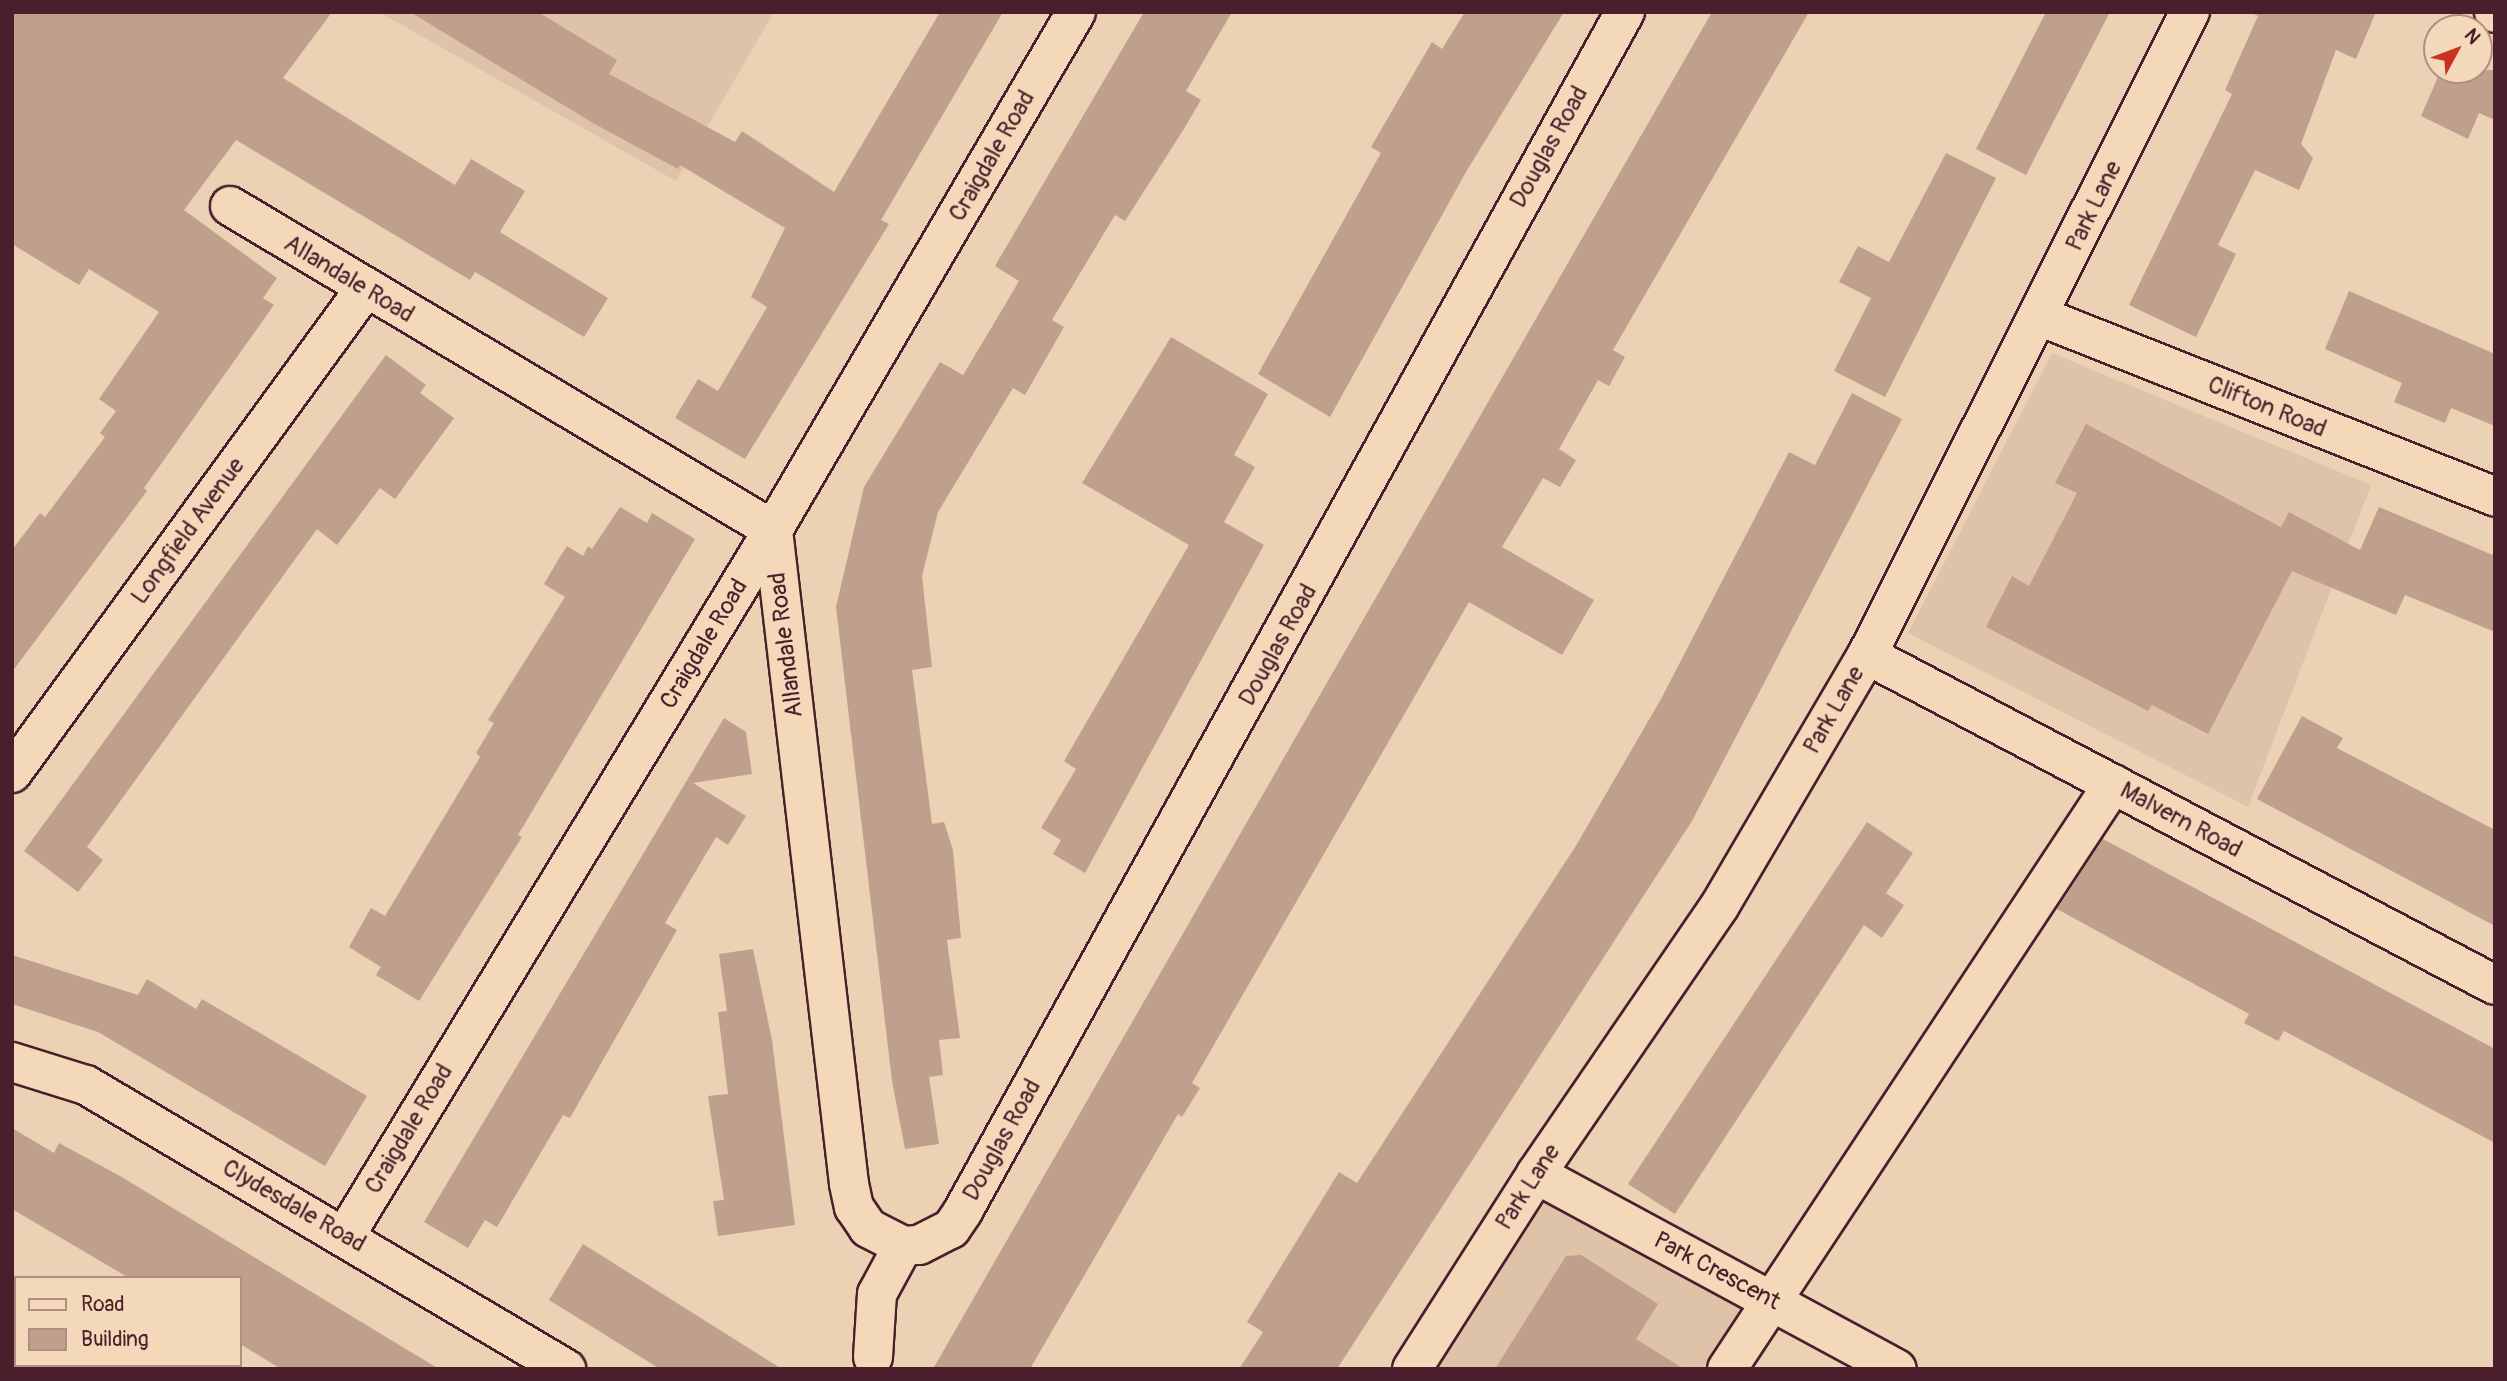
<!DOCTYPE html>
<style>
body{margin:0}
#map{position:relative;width:2507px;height:1381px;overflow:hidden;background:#ecd2b4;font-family:Pangolin,sans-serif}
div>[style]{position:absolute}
.built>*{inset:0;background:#dec3a8}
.building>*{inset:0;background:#bfa08d}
.roads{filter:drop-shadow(2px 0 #4a1f2b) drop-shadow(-2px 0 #4a1f2b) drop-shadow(0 2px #4a1f2b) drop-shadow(0 -2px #4a1f2b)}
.minor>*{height:38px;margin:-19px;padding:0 19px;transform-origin:19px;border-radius:19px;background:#f3d9ba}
span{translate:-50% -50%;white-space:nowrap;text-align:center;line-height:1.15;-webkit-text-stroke:5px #f3d9ba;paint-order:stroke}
.street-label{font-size:24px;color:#4a1f2b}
.frame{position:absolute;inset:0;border:14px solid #4a1f2b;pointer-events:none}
.legend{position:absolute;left:14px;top:1276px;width:228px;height:91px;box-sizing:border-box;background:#f3d9ba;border:2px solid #af8f81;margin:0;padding:9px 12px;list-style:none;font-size:21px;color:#4a1f2b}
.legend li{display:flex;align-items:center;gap:14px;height:35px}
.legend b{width:35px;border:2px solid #af8f81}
.north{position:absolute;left:2423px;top:14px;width:70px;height:70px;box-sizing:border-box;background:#f3d9ba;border:2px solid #af8f81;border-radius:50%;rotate:49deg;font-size:19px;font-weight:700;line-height:28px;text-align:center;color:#4a1f2b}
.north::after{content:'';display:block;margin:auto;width:24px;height:32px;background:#c8321e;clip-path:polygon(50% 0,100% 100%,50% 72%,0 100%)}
</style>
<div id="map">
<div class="built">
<div style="clip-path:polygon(379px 12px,774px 12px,676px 181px)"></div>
<div style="clip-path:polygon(2052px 353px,2371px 485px,2248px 807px,1908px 633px)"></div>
<div style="clip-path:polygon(1536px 1174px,1772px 1300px,1727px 1369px,1412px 1369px)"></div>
</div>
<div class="building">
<div style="clip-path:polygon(12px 12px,332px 12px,283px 78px,455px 185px,471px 159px,525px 191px,500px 232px,608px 298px,584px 337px,475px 272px,470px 280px,236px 140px,184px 210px,277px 278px,263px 298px,274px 305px,144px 488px,147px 491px,12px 672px,12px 550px,40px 513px,45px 517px,105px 437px,100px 433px,116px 411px,99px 399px,159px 312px,89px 269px,79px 285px,12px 244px)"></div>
<div style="clip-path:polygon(410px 12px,538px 12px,617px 60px,609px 74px,735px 142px,742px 131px,834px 192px,940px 12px,1003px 12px,881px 220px,889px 224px,745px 459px,675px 418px,698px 379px,718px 391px,767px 307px,751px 297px,785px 228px,680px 165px,678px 169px,593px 123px)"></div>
<div style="clip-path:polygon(1144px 12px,1232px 12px,1186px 91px,1201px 100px,1182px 132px,1125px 221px,1115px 215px,1052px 320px,1064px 327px,1025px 395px,1013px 388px,938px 512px,922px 576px,932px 667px,912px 670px,932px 824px,944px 822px,953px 850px,961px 938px,947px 940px,960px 1038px,939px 1040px,943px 1075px,929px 1077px,939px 1144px,905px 1149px,892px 1081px,836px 607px,864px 487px,940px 362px,963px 375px,990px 330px,1019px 281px,995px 266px)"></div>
<div style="clip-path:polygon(1465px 12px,1564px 12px,1466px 172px,1330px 417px,1258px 374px,1381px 153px,1371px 147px,1432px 42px,1442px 49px)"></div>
<div style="clip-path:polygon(1712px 12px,1809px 12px,1613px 350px,1625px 357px,1609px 386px,1598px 380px,1559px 449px,1576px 460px,1560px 487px,1543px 478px,1502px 547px,1594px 600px,1562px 655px,1469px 602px,1192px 1083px,1200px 1088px,1182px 1117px,1178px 1114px,1030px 1369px,933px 1369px)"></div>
<div style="clip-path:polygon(2046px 12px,2110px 12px,2026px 175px,1976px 149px)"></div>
<div style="clip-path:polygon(2250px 12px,2376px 12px,2356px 59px,2336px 50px,2301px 144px,2313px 158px,2299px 190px,2255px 170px,2218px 245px,2236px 254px,2196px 337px,2129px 305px,2232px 94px,2225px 90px,2258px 16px)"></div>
<div style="clip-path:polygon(2441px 70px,2495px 70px,2495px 120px,2479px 113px,2468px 139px,2421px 116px)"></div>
<div style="clip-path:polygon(1946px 153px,1996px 178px,1885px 397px,1834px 371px,1871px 298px,1839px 282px,1858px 246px,1889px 262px)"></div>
<div style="clip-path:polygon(2349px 291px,2495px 354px,2495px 426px,2451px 408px,2445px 423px,2394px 402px,2402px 383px,2325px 349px)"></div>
<div style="clip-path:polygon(1171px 337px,1268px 394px,1234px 455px,1255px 467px,1224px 522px,1264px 545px,1085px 873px,1053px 854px,1061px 840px,1041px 828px,1076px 769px,1064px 761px,1189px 545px,1082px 483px)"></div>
<div style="clip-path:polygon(386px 355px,426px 385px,420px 393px,454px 418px,395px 499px,380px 488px,337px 545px,317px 529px,87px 847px,103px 860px,78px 892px,24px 851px)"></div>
<div style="clip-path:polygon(1852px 393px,1902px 419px,1692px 821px,1337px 1369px,1239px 1369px,1263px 1332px,1247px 1322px,1339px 1172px,1357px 1183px,1577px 844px,1661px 699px,1789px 452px,1815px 465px)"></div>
<div style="clip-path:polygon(2086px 424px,2281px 527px,2289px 512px,2360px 550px,2379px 507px,2495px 556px,2495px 632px,2405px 595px,2396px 615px,2292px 571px,2208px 734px,2152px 705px,2148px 711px,1986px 627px,2012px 576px,2029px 586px,2077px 493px,2055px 483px)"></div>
<div style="clip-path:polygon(620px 507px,647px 523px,652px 513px,695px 539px,518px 835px,522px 837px,419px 1001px,376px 975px,381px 967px,349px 947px,371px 908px,385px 916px,480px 757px,476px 753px,494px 723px,488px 720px,565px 597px,544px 584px,558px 560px,567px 546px,583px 556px,588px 546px,592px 549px)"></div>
<div style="clip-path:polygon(2302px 716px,2343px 738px,2337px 748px,2495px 830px,2495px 926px,2257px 799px)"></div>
<div style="clip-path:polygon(724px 718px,746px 732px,752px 774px,693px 783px,746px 816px,728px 845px,716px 837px,665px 923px,677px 930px,570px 1118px,563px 1115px,497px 1227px,485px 1220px,468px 1248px,424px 1222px)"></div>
<div style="clip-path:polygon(1867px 822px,1913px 853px,1886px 893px,1904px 905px,1882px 938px,1864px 925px,1675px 1214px,1628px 1184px)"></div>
<div style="clip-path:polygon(2103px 839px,2495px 1049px,2495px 1143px,2284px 1031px,2278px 1041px,2244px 1023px,2249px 1014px,2057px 909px)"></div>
<div style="clip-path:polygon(753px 949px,772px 1040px,795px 1225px,718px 1236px,713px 1201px,724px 1200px,708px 1096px,728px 1094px,718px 1012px,727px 1011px,719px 954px)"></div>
<div style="clip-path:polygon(12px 955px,138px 995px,147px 979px,196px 1009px,202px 999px,367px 1096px,325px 1166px,98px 1032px,12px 1004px)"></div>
<div style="clip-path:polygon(12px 1128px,54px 1153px,59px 1143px,120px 1176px,439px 1369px,281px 1369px,240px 1344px,240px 1278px,129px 1278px,12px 1209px)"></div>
<div style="clip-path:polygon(583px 1244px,782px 1369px,660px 1369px,549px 1300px)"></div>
<div style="clip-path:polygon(1581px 1255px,1658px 1304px,1636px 1339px,1684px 1369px,1495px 1369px,1566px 1256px)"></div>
</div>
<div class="roads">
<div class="minor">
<div style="left:2494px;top:12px;width:1px;rotate:45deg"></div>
<div style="left:230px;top:206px;width:632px;rotate:30.82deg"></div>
<div style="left:773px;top:530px;width:658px;rotate:83.37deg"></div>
<div style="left:849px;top:1184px;width:24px;rotate:78deg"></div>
<div style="left:854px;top:1207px;width:25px;rotate:56deg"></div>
<div style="left:868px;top:1228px;width:39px;rotate:27deg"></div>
<div style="left:903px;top:1246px;width:16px;rotate:-4deg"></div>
<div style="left:919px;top:1245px;width:36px;rotate:-27deg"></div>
<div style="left:951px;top:1229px;width:22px;rotate:-56deg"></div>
<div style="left:963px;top:1211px;width:1370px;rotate:-61.1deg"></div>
<div style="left:2039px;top:316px;width:491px;rotate:21.6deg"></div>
<div style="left:1867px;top:655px;width:709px;rotate:27.72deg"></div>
<div style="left:12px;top:773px;width:599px;rotate:-53.9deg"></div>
<div style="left:12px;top:1062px;width:77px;rotate:17.3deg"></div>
<div style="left:86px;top:1085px;width:558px;rotate:30.61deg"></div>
<div style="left:1536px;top:1174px;width:410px;rotate:28.4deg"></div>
<div style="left:345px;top:1236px;width:826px;rotate:-58.77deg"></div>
<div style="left:773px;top:530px;width:600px;rotate:-59.67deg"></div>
<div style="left:873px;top:1357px;width:63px;rotate:-86.4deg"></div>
<div style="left:877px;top:1294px;width:55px;rotate:-61.6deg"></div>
<div style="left:1412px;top:1369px;width:231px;rotate:-57.5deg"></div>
<div style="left:1536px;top:1174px;width:324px;rotate:-55.6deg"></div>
<div style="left:1719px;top:907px;width:292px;rotate:-59.6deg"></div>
<div style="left:1867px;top:655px;width:720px;rotate:-63.33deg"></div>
<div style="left:1727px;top:1369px;width:701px;rotate:-56.58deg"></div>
</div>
</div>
<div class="street-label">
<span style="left:1549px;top:147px;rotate:-61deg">Douglas Road</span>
<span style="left:992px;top:156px;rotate:-60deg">Craigdale Road</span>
<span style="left:2094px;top:206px;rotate:-64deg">Park Lane</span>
<span style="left:349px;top:279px;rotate:31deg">Allandale Road</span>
<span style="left:2267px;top:407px;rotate:22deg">Clifton Road</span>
<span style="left:188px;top:531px;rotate:-54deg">Longfield Avenue</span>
<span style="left:704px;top:644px;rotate:-59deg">Craigdale Road</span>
<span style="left:786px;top:645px;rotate:-97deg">Allandale Road</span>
<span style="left:1278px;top:645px;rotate:-61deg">Douglas Road</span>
<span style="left:1834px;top:710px;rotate:-60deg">Park Lane</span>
<span style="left:2181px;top:820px;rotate:28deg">Malvern Road</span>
<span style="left:409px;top:1129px;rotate:-59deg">Craigdale Road</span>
<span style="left:1002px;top:1140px;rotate:-61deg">Douglas Road</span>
<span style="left:1528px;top:1187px;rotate:-57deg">Park Lane</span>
<span style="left:294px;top:1206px;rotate:30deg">Clydesdale Road</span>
<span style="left:1717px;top:1271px;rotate:28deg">Park Crescent</span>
</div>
<div class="frame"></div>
<ul class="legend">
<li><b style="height:9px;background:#f3d9ba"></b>Road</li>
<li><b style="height:19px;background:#bfa08d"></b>Building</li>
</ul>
<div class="north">N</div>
</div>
